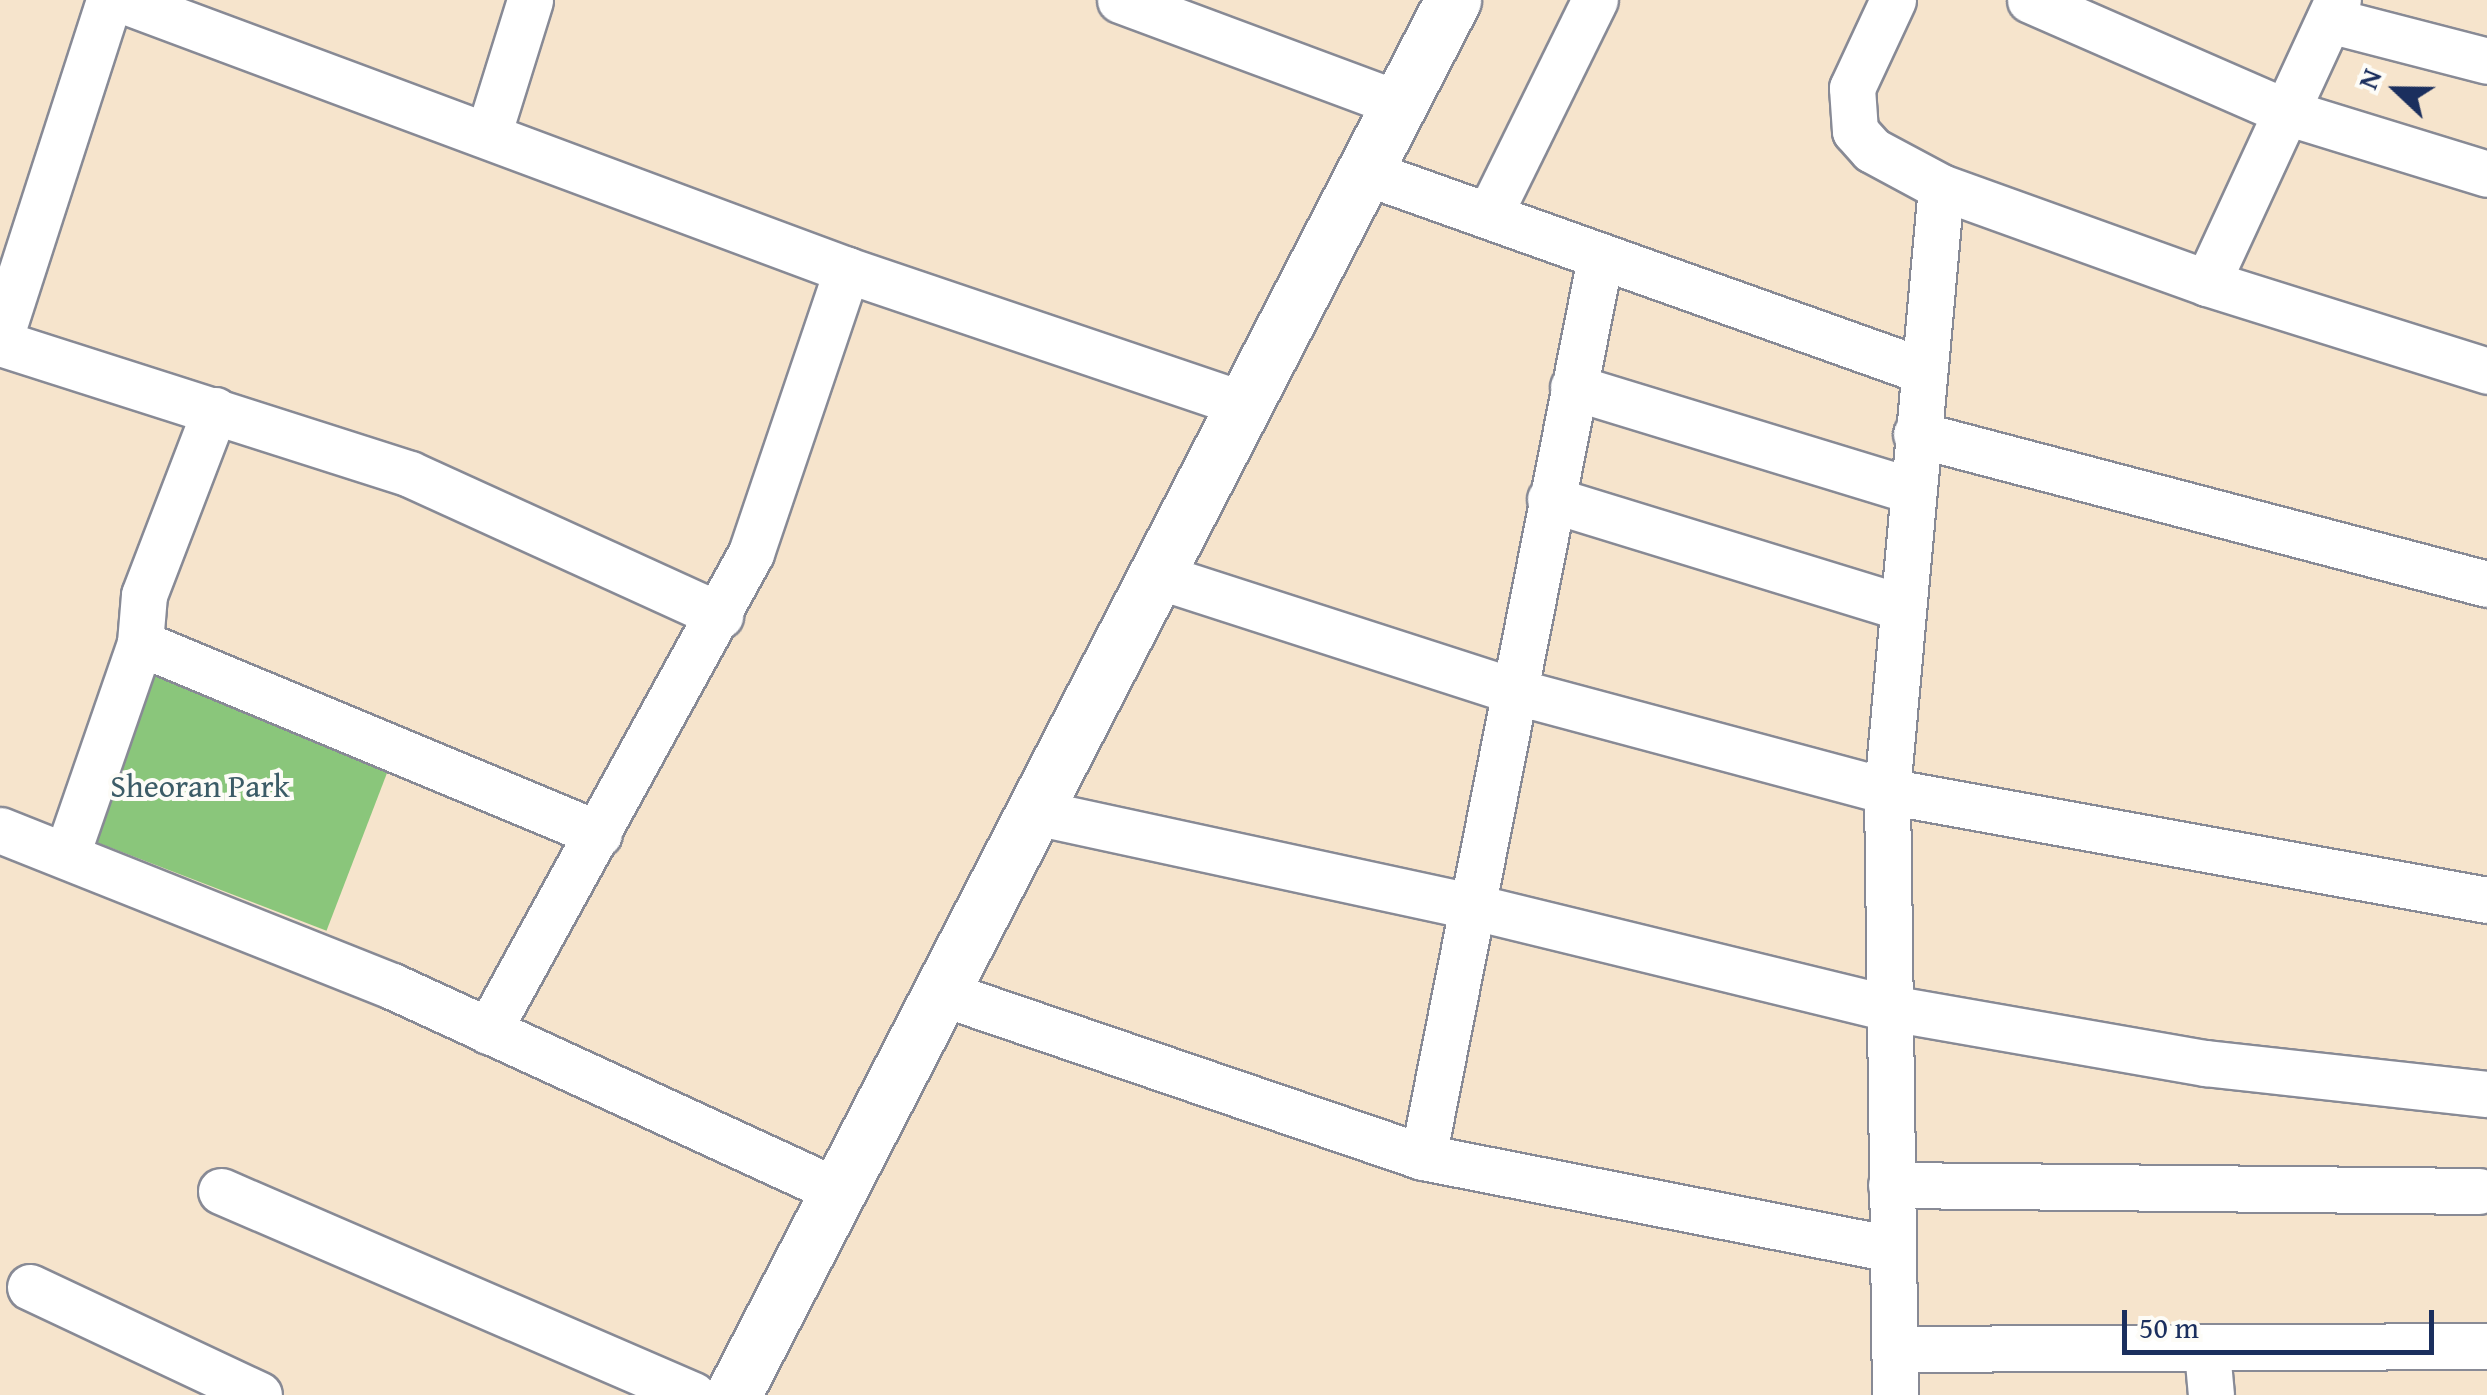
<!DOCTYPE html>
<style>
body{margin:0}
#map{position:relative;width:2487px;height:1395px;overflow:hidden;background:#f6e4cc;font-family:"Gentium Book Plus",serif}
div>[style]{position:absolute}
.green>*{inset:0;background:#8ac67b;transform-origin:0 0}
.roads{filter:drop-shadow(2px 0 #888a95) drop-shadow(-2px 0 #888a95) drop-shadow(0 2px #888a95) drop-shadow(0 -2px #888a95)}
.minor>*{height:45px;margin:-22.5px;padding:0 22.5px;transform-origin:22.5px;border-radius:22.5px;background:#fff}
.secondary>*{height:55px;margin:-27.5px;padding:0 27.5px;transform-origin:27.5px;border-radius:27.5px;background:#fff}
span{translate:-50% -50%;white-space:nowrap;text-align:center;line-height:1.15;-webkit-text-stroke:8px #fdfcf7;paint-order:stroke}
.park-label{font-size:32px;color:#3c5c67}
.north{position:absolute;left:2347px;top:40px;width:100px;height:100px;-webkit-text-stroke:8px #fdfcf7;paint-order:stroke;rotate:292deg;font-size:28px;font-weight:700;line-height:40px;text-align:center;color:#1b2f5e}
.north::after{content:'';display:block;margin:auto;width:35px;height:45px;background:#1b2f5e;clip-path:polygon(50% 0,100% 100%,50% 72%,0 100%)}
.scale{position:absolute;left:2122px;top:1310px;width:312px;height:45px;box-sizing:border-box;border:5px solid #1b2f5e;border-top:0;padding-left:12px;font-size:30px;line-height:35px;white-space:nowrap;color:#1b2f5e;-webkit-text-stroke:8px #fdfcf7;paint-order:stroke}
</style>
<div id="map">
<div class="green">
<div style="left:147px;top:670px;width:261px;height:179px;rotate:21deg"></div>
</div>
<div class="roads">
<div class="minor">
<div style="left:122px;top:0;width:774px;rotate:20.43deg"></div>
<div style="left:847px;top:270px;width:421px;rotate:18.7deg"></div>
<div style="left:1120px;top:0;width:298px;rotate:20.4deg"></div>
<div style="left:1893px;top:0;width:97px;rotate:115deg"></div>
<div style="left:1852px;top:88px;width:43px;rotate:86deg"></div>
<div style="left:1855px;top:131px;width:25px;rotate:48deg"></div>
<div style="left:1872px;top:150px;width:78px;rotate:28.2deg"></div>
<div style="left:1941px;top:187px;width:283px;rotate:19.8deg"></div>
<div style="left:2207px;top:283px;width:294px;rotate:17.4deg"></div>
<div style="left:2030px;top:0;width:279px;rotate:23.6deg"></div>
<div style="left:2286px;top:112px;width:210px;rotate:17.1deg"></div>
<div style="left:2329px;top:20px;width:163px;rotate:14.5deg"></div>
<div style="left:489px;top:132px;width:138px;rotate:-72.7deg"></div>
<div style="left:1365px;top:172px;width:590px;rotate:19.6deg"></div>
<div style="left:1489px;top:215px;width:240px;rotate:-63.8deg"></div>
<div style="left:2207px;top:283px;width:312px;rotate:-65.2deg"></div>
<div style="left:0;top:338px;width:355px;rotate:-72.1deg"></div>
<div style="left:0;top:343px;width:430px;rotate:17.7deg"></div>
<div style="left:410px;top:474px;width:341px;rotate:24.5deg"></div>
<div style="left:1573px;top:387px;width:352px;rotate:17deg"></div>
<div style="left:215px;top:410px;width:198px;rotate:111deg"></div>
<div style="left:144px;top:595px;width:48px;rotate:94.8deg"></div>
<div style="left:140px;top:643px;width:497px;rotate:22.6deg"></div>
<div style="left:1916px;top:434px;width:590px;rotate:14.72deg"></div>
<div style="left:1550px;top:499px;width:367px;rotate:17.1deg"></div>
<div style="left:1158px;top:576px;width:370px;rotate:17.9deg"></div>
<div style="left:1510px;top:690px;width:390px;rotate:15deg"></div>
<div style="left:1887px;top:791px;width:610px;rotate:10.3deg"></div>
<div style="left:1035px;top:812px;width:445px;rotate:12.2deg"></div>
<div style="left:1470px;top:906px;width:432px;rotate:13.7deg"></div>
<div style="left:1890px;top:1008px;width:321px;rotate:9.9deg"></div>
<div style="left:2206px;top:1063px;width:283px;rotate:6.3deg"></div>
<div style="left:0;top:830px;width:422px;rotate:21.7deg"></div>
<div style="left:392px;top:986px;width:495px;rotate:24.7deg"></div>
<div style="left:67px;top:854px;width:223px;rotate:-70.9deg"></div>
<div style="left:942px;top:993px;width:508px;rotate:18.83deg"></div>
<div style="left:1423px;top:1157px;width:478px;rotate:11.1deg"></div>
<div style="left:488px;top:1031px;width:546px;rotate:-61.18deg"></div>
<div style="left:751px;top:553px;width:299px;rotate:-71.3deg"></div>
<div style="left:1423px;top:1157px;width:916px;rotate:-78.86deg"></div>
<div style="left:1891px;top:1185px;width:588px;rotate:0.58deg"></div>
<div style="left:221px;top:1191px;width:514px;rotate:23.37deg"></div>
<div style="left:30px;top:1287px;width:253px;rotate:25.2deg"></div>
<div style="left:1894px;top:1349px;width:593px;rotate:-0.29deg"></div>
<div style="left:2207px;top:1351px;width:44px;rotate:84.8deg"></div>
<div style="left:1895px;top:1395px;width:604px;rotate:-90.76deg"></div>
<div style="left:1887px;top:791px;width:606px;rotate:-84.89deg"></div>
</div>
<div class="secondary">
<div style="left:733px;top:1395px;width:1570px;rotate:-62.7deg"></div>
</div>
</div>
<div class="park-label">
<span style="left:200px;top:786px">Sheoran Park</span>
</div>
<div class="north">N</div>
<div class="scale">50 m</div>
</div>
